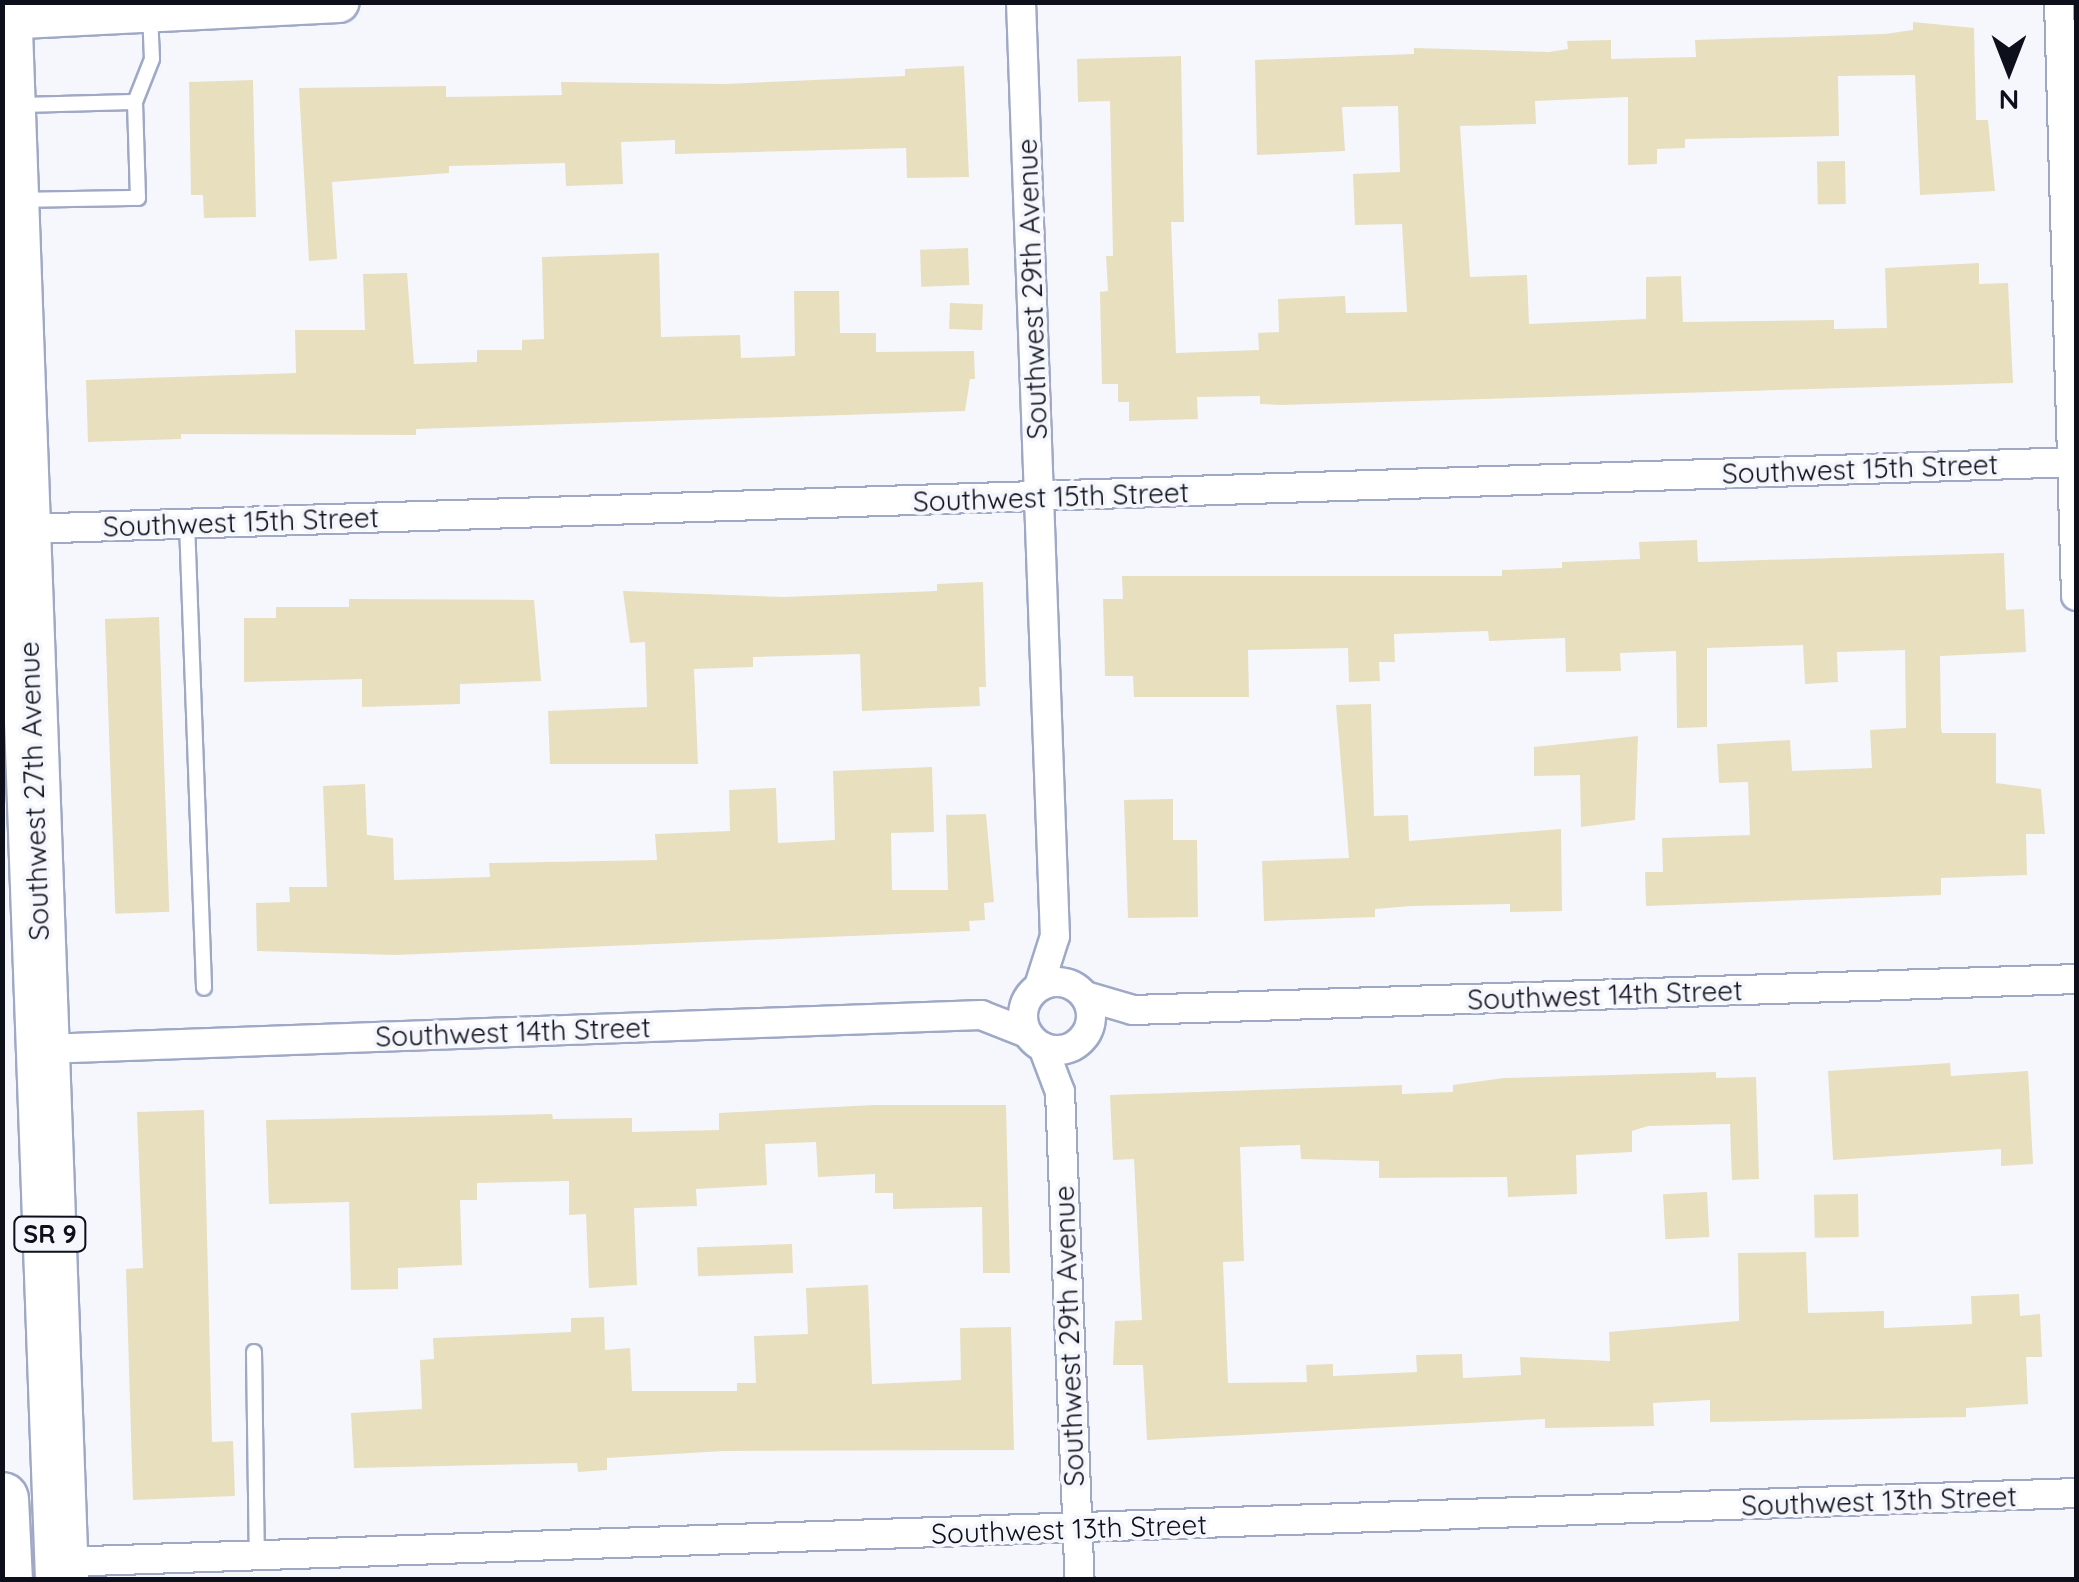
<!DOCTYPE html>
<style>
body{margin:0}
#map{position:relative;width:2079px;height:1582px;overflow:hidden;background:#f5f7fd;font-family:Quicksand,sans-serif}
div>[style]{position:absolute}
.building>*{inset:0;background:#e8dfbf;transform-origin:0 0}
.roads{filter:drop-shadow(2px 0 #9fa9c6) drop-shadow(-2px 0 #9fa9c6) drop-shadow(0 2px #9fa9c6) drop-shadow(0 -2px #9fa9c6)}
.lane>*{height:14px;margin:-7px;padding:0 7px;transform-origin:7px;border-radius:7px;background:#fff}
.street>*{height:28px;margin:-14px;padding:0 14px;transform-origin:14px;border-radius:14px;background:#fff}
.street>.ring{margin:-14px;padding:0;box-sizing:content-box;background:none;border:28px solid #fff;border-radius:50%}
.secondary>*{height:40px;margin:-20px;padding:0 20px;transform-origin:20px;border-radius:20px;background:#fff}
.highway>*{height:52px;margin:-26px;padding:0 26px;transform-origin:26px;border-radius:26px;background:#fff}
span{translate:-50% -50%;white-space:nowrap;text-align:center;line-height:1.15;-webkit-text-stroke:8px #f5f7fd;paint-order:stroke}
.shield-label span{padding:2px 8px;background:#f5f7fd;border:2px solid;border-radius:8px;-webkit-text-stroke-width:0}
.shield-label{font-size:25px;color:#0d101a;font-weight:700}
.street-label{font-size:28px;color:#0d101a}
.frame{position:absolute;inset:0;border:5px solid #0d101a;pointer-events:none}
.north{position:absolute;left:1959px;top:20px;width:100px;height:100px;-webkit-text-stroke:8px #f5f7fd;paint-order:stroke;rotate:180deg;font-size:28px;font-weight:700;line-height:40px;text-align:center;color:#0d101a}
.north::after{content:'';display:block;margin:auto;width:35px;height:45px;background:#0d101a;clip-path:polygon(50% 0,100% 100%,50% 72%,0 100%)}
</style>
<div id="map">
<div class="building">
<div style="clip-path:polygon(1913px 22px,1974px 28px,1976px 120px,1988px 120px,1995px 191px,1920px 195px,1915px 75px,1838px 76px,1839px 136px,1685px 139px,1685px 148px,1657px 149px,1657px 164px,1628px 165px,1628px 97px,1535px 101px,1536px 124px,1460px 126px,1470px 277px,1527px 275px,1529px 324px,1646px 319px,1646px 277px,1681px 276px,1683px 322px,1834px 320px,1834px 329px,1887px 328px,1885px 268px,1979px 263px,1979px 284px,2008px 283px,2013px 383px,1281px 405px,1260px 404px,1260px 396px,1197px 397px,1198px 419px,1129px 421px,1129px 402px,1118px 402px,1118px 384px,1102px 384px,1100px 292px,1108px 291px,1106px 256px,1113px 256px,1110px 101px,1078px 102px,1077px 59px,1181px 56px,1184px 222px,1171px 222px,1176px 353px,1231px 351px,1259px 350px,1258px 333px,1279px 332px,1278px 299px,1345px 296px,1346px 313px,1407px 312px,1402px 224px,1355px 225px,1353px 174px,1400px 172px,1398px 106px,1342px 107px,1345px 151px,1257px 155px,1255px 60px,1414px 54px,1414px 48px,1549px 52px,1568px 49px,1567px 41px,1611px 40px,1611px 59px,1696px 57px,1695px 40px,1885px 34px,1913px 30px)"></div>
<div style="clip-path:polygon(964px 66px,969px 177px,907px 178px,906px 148px,675px 154px,675px 140px,621px 142px,623px 184px,566px 186px,565px 163px,449px 166px,449px 173px,332px 182px,337px 259px,309px 261px,299px 88px,446px 86px,446px 97px,562px 95px,561px 82px,725px 84px,905px 76px,905px 69px)"></div>
<div style="clip-path:polygon(253px 80px,256px 217px,204px 218px,203px 195px,191px 195px,189px 82px)"></div>
<div style="left:1845px;top:161px;width:43px;height:28px;rotate:89deg"></div>
<div style="left:968px;top:248px;width:37px;height:48px;rotate:88deg"></div>
<div style="clip-path:polygon(659px 253px,661px 337px,740px 335px,741px 358px,795px 356px,794px 291px,839px 291px,840px 333px,876px 333px,876px 352px,974px 351px,975px 379px,970px 379px,965px 411px,416px 429px,416px 435px,181px 434px,181px 439px,88px 442px,86px 380px,296px 373px,295px 330px,365px 330px,363px 274px,407px 273px,414px 364px,477px 362px,477px 350px,522px 350px,522px 340px,544px 339px,542px 257px)"></div>
<div style="left:950px;top:303px;width:33px;height:26px;rotate:2deg"></div>
<div style="clip-path:polygon(1697px 540px,1698px 562px,2004px 553px,2006px 610px,2024px 609px,2026px 652px,1940px 656px,1941px 727px,1942px 733px,1996px 733px,1996px 783px,2041px 789px,2045px 834px,2026px 834px,2027px 875px,1941px 878px,1941px 895px,1646px 906px,1645px 872px,1663px 872px,1662px 838px,1750px 835px,1748px 782px,1719px 783px,1717px 744px,1790px 740px,1792px 771px,1872px 768px,1870px 730px,1906px 728px,1905px 650px,1837px 652px,1838px 682px,1805px 684px,1803px 645px,1707px 648px,1707px 727px,1677px 728px,1676px 651px,1620px 653px,1621px 671px,1566px 672px,1565px 638px,1489px 641px,1488px 631px,1394px 634px,1395px 662px,1379px 662px,1380px 681px,1349px 682px,1348px 648px,1248px 650px,1249px 697px,1134px 697px,1133px 676px,1105px 676px,1103px 599px,1123px 599px,1122px 576px,1502px 576px,1502px 570px,1562px 568px,1562px 562px,1640px 559px,1639px 542px)"></div>
<div style="clip-path:polygon(983px 582px,986px 687px,979px 687px,980px 706px,862px 711px,860px 654px,753px 657px,753px 667px,694px 669px,698px 764px,550px 764px,548px 711px,647px 707px,645px 642px,630px 643px,623px 591px,784px 597px,937px 591px,937px 584px)"></div>
<div style="clip-path:polygon(349px 599px,534px 600px,541px 681px,460px 684px,460px 704px,362px 707px,362px 679px,244px 682px,244px 618px,276px 618px,276px 607px,349px 607px)"></div>
<div style="left:159px;top:617px;width:295px;height:54px;rotate:88deg"></div>
<div style="clip-path:polygon(1371px 704px,1374px 816px,1408px 815px,1409px 841px,1561px 829px,1562px 911px,1510px 912px,1510px 904px,1411px 906px,1375px 909px,1375px 917px,1264px 921px,1262px 861px,1349px 858px,1336px 705px)"></div>
<div style="clip-path:polygon(1638px 736px,1635px 820px,1581px 827px,1580px 775px,1534px 776px,1534px 747px)"></div>
<div style="clip-path:polygon(932px 767px,934px 832px,891px 833px,892px 890px,948px 890px,946px 815px,986px 814px,994px 902px,984px 903px,985px 920px,969px 921px,970px 931px,395px 955px,257px 951px,256px 903px,290px 902px,289px 887px,327px 887px,323px 786px,365px 784px,367px 835px,393px 838px,394px 880px,490px 877px,489px 863px,657px 860px,655px 834px,730px 831px,729px 790px,776px 788px,778px 843px,835px 840px,833px 771px)"></div>
<div style="clip-path:polygon(1173px 799px,1173px 840px,1197px 840px,1198px 917px,1128px 918px,1124px 800px)"></div>
<div style="clip-path:polygon(1950px 1063px,1951px 1076px,2028px 1071px,2033px 1164px,2001px 1166px,2001px 1149px,1833px 1160px,1828px 1071px)"></div>
<div style="clip-path:polygon(1716px 1072px,1716px 1078px,1756px 1077px,1759px 1179px,1732px 1180px,1730px 1124px,1648px 1126px,1632px 1131px,1632px 1152px,1576px 1155px,1577px 1194px,1508px 1197px,1507px 1177px,1379px 1178px,1379px 1161px,1301px 1159px,1300px 1145px,1240px 1147px,1244px 1261px,1223px 1262px,1228px 1383px,1307px 1382px,1306px 1365px,1333px 1364px,1333px 1376px,1417px 1372px,1416px 1355px,1462px 1354px,1463px 1378px,1521px 1375px,1520px 1357px,1610px 1361px,1609px 1332px,1739px 1321px,1738px 1253px,1806px 1252px,1808px 1313px,1884px 1311px,1884px 1328px,1972px 1324px,1971px 1296px,2019px 1294px,2020px 1316px,2040px 1314px,2042px 1357px,2026px 1357px,2028px 1404px,1966px 1408px,1966px 1417px,1710px 1422px,1710px 1400px,1653px 1403px,1654px 1426px,1545px 1428px,1545px 1419px,1147px 1440px,1143px 1365px,1113px 1365px,1115px 1321px,1142px 1320px,1134px 1159px,1113px 1160px,1110px 1095px,1402px 1085px,1402px 1094px,1453px 1092px,1453px 1085px,1504px 1078px)"></div>
<div style="clip-path:polygon(874px 1105px,1006px 1105px,1010px 1273px,983px 1273px,982px 1207px,893px 1209px,893px 1193px,875px 1193px,875px 1174px,818px 1177px,816px 1142px,765px 1144px,767px 1185px,696px 1189px,697px 1206px,634px 1208px,637px 1285px,589px 1288px,586px 1214px,569px 1215px,569px 1181px,477px 1183px,477px 1200px,460px 1200px,462px 1265px,398px 1268px,398px 1289px,351px 1290px,349px 1202px,269px 1204px,266px 1120px,552px 1114px,553px 1119px,632px 1118px,632px 1132px,719px 1130px,719px 1113px)"></div>
<div style="clip-path:polygon(204px 1110px,212px 1442px,233px 1441px,235px 1496px,133px 1500px,126px 1269px,143px 1268px,137px 1112px)"></div>
<div style="left:1707px;top:1192px;width:45px;height:44px;rotate:87deg"></div>
<div style="left:1858px;top:1194px;width:43px;height:44px;rotate:89deg"></div>
<div style="left:792px;top:1244px;width:29px;height:95px;rotate:88deg"></div>
<div style="clip-path:polygon(868px 1285px,872px 1384px,961px 1380px,960px 1328px,1011px 1327px,1014px 1450px,723px 1451px,607px 1458px,607px 1470px,578px 1472px,577px 1463px,354px 1468px,351px 1413px,422px 1409px,420px 1360px,434px 1359px,433px 1338px,571px 1332px,571px 1318px,604px 1317px,605px 1350px,630px 1348px,632px 1391px,737px 1391px,737px 1383px,756px 1383px,754px 1336px,808px 1334px,806px 1288px)"></div>
</div>
<div class="roads">
<div class="lane">
<div style="left:20px;top:105px;width:115px;rotate:-1.5deg"></div>
<div style="left:21px;top:200px;width:117px;rotate:-1deg"></div>
<div style="left:138px;top:198px;width:96px;rotate:-91.8deg"></div>
<div style="left:135px;top:102px;width:46px;rotate:-68.4deg"></div>
<div style="left:152px;top:59px;width:45px;rotate:-92.5deg"></div>
<div style="left:187px;top:523px;width:465px;rotate:87.9deg"></div>
<div style="left:254px;top:1352px;width:204px;rotate:89.2deg"></div>
</div>
<div class="street">
<div style="left:1021px;top:2px;width:935px;rotate:87.92deg"></div>
<div style="left:1055px;top:936px;width:52px;rotate:107.7deg"></div>
<div style="left:2059px;top:2px;width:594px;rotate:88.36deg"></div>
<div style="left:25px;top:529px;width:2052px;rotate:-1.87deg"></div>
<div class="ring" style="left:1023px;top:982px;width:40px;height:40px"></div>
<div style="left:1085px;top:996px;width:50px;rotate:16.3deg"></div>
<div style="left:1133px;top:1010px;width:944px;rotate:-1.88deg"></div>
<div style="left:1043px;top:1047px;width:48px;rotate:69.3deg"></div>
<div style="left:1060px;top:1092px;width:488px;rotate:87.7deg"></div>
<div style="left:44px;top:1049px;width:938px;rotate:-2.08deg"></div>
<div style="left:981px;top:1015px;width:49px;rotate:21.4deg"></div>
<div style="left:61px;top:1562px;width:2016px;rotate:-1.96deg"></div>
</div>
<div class="secondary">
<div style="left:2px;top:19px;width:337px;rotate:-2.9deg"></div>
</div>
<div class="highway">
<div style="left:5px;top:2px;width:1579px;rotate:87.93deg"></div>
<div style="left:2px;top:1499px;width:81px;rotate:87.2deg"></div>
</div>
</div>
<div class="shield-label">
<span style="left:50px;top:1234px">SR 9</span>
</div>
<div class="street-label">
<span style="left:1032px;top:289px;rotate:-92deg">Southwest 29th Avenue</span>
<span style="left:1860px;top:469px;rotate:-2deg">Southwest 15th Street</span>
<span style="left:1051px;top:497px;rotate:-2deg">Southwest 15th Street</span>
<span style="left:241px;top:522px;rotate:-2deg">Southwest 15th Street</span>
<span style="left:34px;top:791px;rotate:-92deg">Southwest 27th Avenue</span>
<span style="left:1605px;top:995px;rotate:-2deg">Southwest 14th Street</span>
<span style="left:513px;top:1032px;rotate:-2deg">Southwest 14th Street</span>
<span style="left:1069px;top:1336px;rotate:-92deg">Southwest 29th Avenue</span>
<span style="left:1879px;top:1501px;rotate:-2deg">Southwest 13th Street</span>
<span style="left:1069px;top:1529px;rotate:-2deg">Southwest 13th Street</span>
</div>
<div class="frame"></div>
<div class="north">N</div>
</div>
